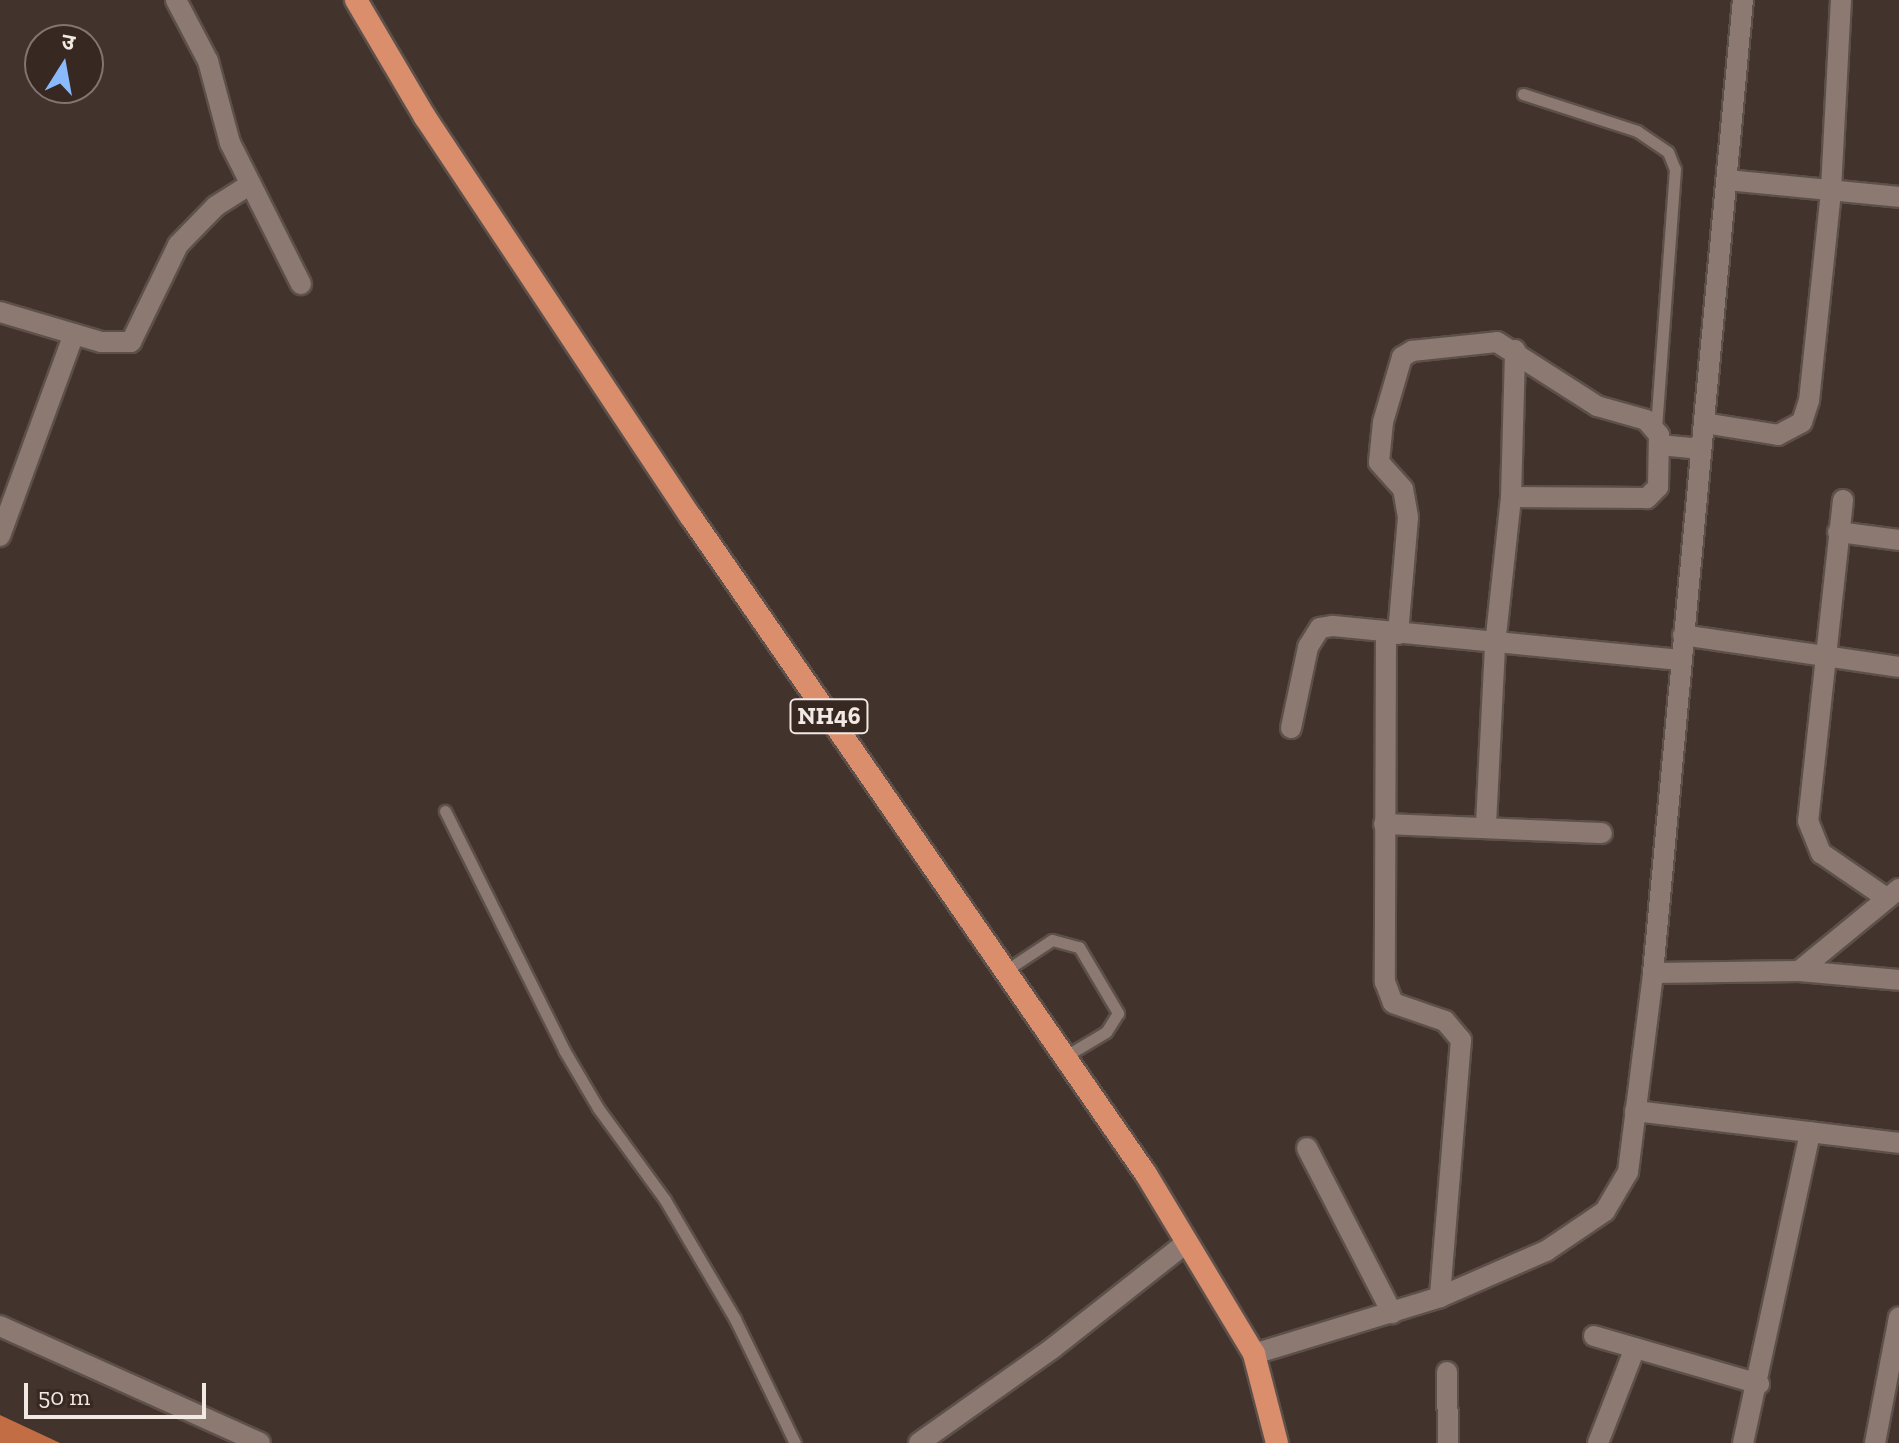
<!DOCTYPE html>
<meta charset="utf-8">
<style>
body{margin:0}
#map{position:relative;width:1899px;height:1443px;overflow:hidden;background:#42332c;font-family:"Zilla Slab","Noto Sans Devanagari",serif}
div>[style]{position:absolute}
.water>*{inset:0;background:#c26d43}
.roads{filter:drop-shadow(2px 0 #5d504a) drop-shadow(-2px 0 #5d504a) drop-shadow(0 2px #5d504a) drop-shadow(0 -2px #5d504a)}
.service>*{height:11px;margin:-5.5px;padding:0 5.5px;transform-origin:5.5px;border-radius:5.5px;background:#8c7a72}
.minor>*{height:20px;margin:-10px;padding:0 10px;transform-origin:10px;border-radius:10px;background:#8c7a72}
.trunk>*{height:22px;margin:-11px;padding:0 11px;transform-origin:11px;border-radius:11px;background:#da8e6b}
span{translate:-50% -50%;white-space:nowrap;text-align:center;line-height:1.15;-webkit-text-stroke:8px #372922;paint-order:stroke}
.shield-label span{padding:2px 6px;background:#372922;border:2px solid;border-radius:6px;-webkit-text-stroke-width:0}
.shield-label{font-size:24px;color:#f2e8e4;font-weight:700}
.north{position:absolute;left:24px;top:24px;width:80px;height:80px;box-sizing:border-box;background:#372922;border:2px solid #827570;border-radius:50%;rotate:11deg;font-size:22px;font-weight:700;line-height:32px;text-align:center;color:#f2e8e4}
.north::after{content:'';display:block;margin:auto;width:28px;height:36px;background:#89bafc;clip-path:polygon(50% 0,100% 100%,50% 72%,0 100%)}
.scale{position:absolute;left:24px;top:1383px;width:182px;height:36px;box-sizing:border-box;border:4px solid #f2e8e4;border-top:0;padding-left:10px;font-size:24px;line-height:28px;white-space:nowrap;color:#f2e8e4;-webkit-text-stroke:6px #372922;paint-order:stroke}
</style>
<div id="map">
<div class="water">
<div style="clip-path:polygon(0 1415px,60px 1443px,0 1443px)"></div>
</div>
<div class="roads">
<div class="service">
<div style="left:1523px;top:94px;width:120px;rotate:18deg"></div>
<div style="left:1637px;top:131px;width:37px;rotate:34deg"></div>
<div style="left:1668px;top:152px;width:18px;rotate:68deg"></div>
<div style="left:1675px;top:169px;width:259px;rotate:94.2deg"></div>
<div style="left:445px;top:811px;width:267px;rotate:63.5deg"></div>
<div style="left:564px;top:1050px;width:67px;rotate:59.6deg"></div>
<div style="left:598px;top:1108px;width:114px;rotate:53.9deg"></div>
<div style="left:665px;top:1200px;width:138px;rotate:59.5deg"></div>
<div style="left:735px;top:1319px;width:138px;rotate:64.2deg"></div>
<div style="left:1005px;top:971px;width:56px;rotate:-33.4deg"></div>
<div style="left:1052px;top:940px;width:28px;rotate:15deg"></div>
<div style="left:1079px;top:947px;width:77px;rotate:59.4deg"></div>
<div style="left:1118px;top:1013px;width:22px;rotate:122deg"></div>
<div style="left:1106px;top:1032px;width:49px;rotate:149.2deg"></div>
</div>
<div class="minor">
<div style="left:176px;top:0;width:69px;rotate:62.3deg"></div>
<div style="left:208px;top:61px;width:85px;rotate:75deg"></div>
<div style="left:230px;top:143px;width:158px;rotate:63.3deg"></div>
<div style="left:1727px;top:180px;width:173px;rotate:5.6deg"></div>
<div style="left:0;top:312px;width:105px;rotate:16.5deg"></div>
<div style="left:101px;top:342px;width:30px"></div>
<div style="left:131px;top:342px;width:108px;rotate:-64.1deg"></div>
<div style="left:178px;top:245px;width:54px;rotate:-45.7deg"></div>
<div style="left:216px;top:206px;width:41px;rotate:-32.2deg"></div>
<div style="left:1704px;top:423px;width:75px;rotate:9.2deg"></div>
<div style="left:1778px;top:435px;width:27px;rotate:-28deg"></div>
<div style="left:1802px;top:422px;width:22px;rotate:-72deg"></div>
<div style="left:1809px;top:401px;width:212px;rotate:-84deg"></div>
<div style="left:1831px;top:190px;width:190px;rotate:-87deg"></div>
<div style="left:1660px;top:445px;width:41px;rotate:5.6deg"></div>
<div style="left:1843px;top:500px;width:323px;rotate:96.2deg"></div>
<div style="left:1808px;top:821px;width:35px;rotate:68deg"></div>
<div style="left:1821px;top:853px;width:78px;rotate:34.5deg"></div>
<div style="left:1838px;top:532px;width:62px;rotate:7.5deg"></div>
<div style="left:0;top:536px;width:215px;rotate:-69.9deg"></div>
<div style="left:1386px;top:632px;width:350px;rotate:90.2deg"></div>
<div style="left:1385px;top:982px;width:22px;rotate:69deg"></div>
<div style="left:1393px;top:1003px;width:55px;rotate:19.1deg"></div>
<div style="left:1445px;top:1021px;width:25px;rotate:50deg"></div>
<div style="left:1461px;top:1040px;width:258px;rotate:94.7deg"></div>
<div style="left:1398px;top:634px;width:117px;rotate:-85.1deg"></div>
<div style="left:1408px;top:517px;width:28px;rotate:-100deg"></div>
<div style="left:1403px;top:489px;width:36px;rotate:-132deg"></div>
<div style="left:1379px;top:462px;width:40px;rotate:-84.3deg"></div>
<div style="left:1383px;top:422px;width:68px;rotate:-73.7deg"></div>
<div style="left:1402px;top:357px;width:12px;rotate:-31deg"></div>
<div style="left:1412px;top:351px;width:85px;rotate:-6deg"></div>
<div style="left:1497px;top:342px;width:119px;rotate:32.6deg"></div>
<div style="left:1597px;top:406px;width:51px;rotate:15.9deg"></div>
<div style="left:1646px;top:420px;width:20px;rotate:49deg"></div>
<div style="left:1659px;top:435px;width:52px;rotate:91.1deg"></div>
<div style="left:1658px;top:487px;width:16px;rotate:135deg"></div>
<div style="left:1647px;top:498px;width:136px;rotate:-179.6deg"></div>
<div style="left:1683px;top:635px;width:218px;rotate:8.4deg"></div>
<div style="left:1291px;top:728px;width:83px;rotate:-78.1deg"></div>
<div style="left:1308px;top:647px;width:22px;rotate:-58deg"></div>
<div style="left:1320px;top:628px;width:13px;rotate:-9deg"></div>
<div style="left:1333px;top:626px;width:349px;rotate:5.6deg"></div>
<div style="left:1384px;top:824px;width:218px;rotate:2.4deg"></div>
<div style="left:1486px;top:824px;width:179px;rotate:-87.1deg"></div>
<div style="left:1495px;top:645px;width:149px;rotate:-83.8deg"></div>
<div style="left:1511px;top:497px;width:147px;rotate:-88.4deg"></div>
<div style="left:1799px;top:971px;width:129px;rotate:-39.4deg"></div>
<div style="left:1653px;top:973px;width:146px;rotate:-0.8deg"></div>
<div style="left:1799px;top:971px;width:100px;rotate:5.1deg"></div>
<div style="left:1635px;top:1111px;width:266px;rotate:6.9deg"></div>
<div style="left:1307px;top:1148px;width:186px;rotate:62.7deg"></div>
<div style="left:0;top:1326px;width:285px;rotate:24.2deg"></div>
<div style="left:1594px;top:1336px;width:172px;rotate:16.2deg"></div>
<div style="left:1254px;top:1354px;width:195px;rotate:-17deg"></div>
<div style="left:1440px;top:1297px;width:116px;rotate:-23.5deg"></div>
<div style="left:1546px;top:1251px;width:71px;rotate:-34.1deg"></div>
<div style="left:1605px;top:1211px;width:45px;rotate:-59.5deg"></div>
<div style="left:1628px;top:1172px;width:201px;rotate:-82.8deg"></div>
<div style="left:1653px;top:973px;width:977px;rotate:-84.72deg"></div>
<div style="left:1447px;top:1372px;width:71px;rotate:89.2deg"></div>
<div style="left:919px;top:1443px;width:164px;rotate:-35.3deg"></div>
<div style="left:1053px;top:1348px;width:171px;rotate:-38.3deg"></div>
<div style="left:1598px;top:1443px;width:102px;rotate:-68.7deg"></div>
<div style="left:1743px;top:1443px;width:318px;rotate:-77.8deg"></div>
<div style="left:1875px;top:1443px;width:128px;rotate:-79.2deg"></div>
</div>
<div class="trunk">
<div style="left:356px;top:0;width:136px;rotate:59.5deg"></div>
<div style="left:425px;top:117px;width:480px;rotate:56.4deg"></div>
<div style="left:691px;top:517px;width:799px;rotate:55.3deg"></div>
<div style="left:1146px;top:1174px;width:210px;rotate:59deg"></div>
<div style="left:1254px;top:1354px;width:92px;rotate:75.5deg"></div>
</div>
</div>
<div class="shield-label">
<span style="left:829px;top:716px">NH46</span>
</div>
<div class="north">उ</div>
<div class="scale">50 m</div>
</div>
